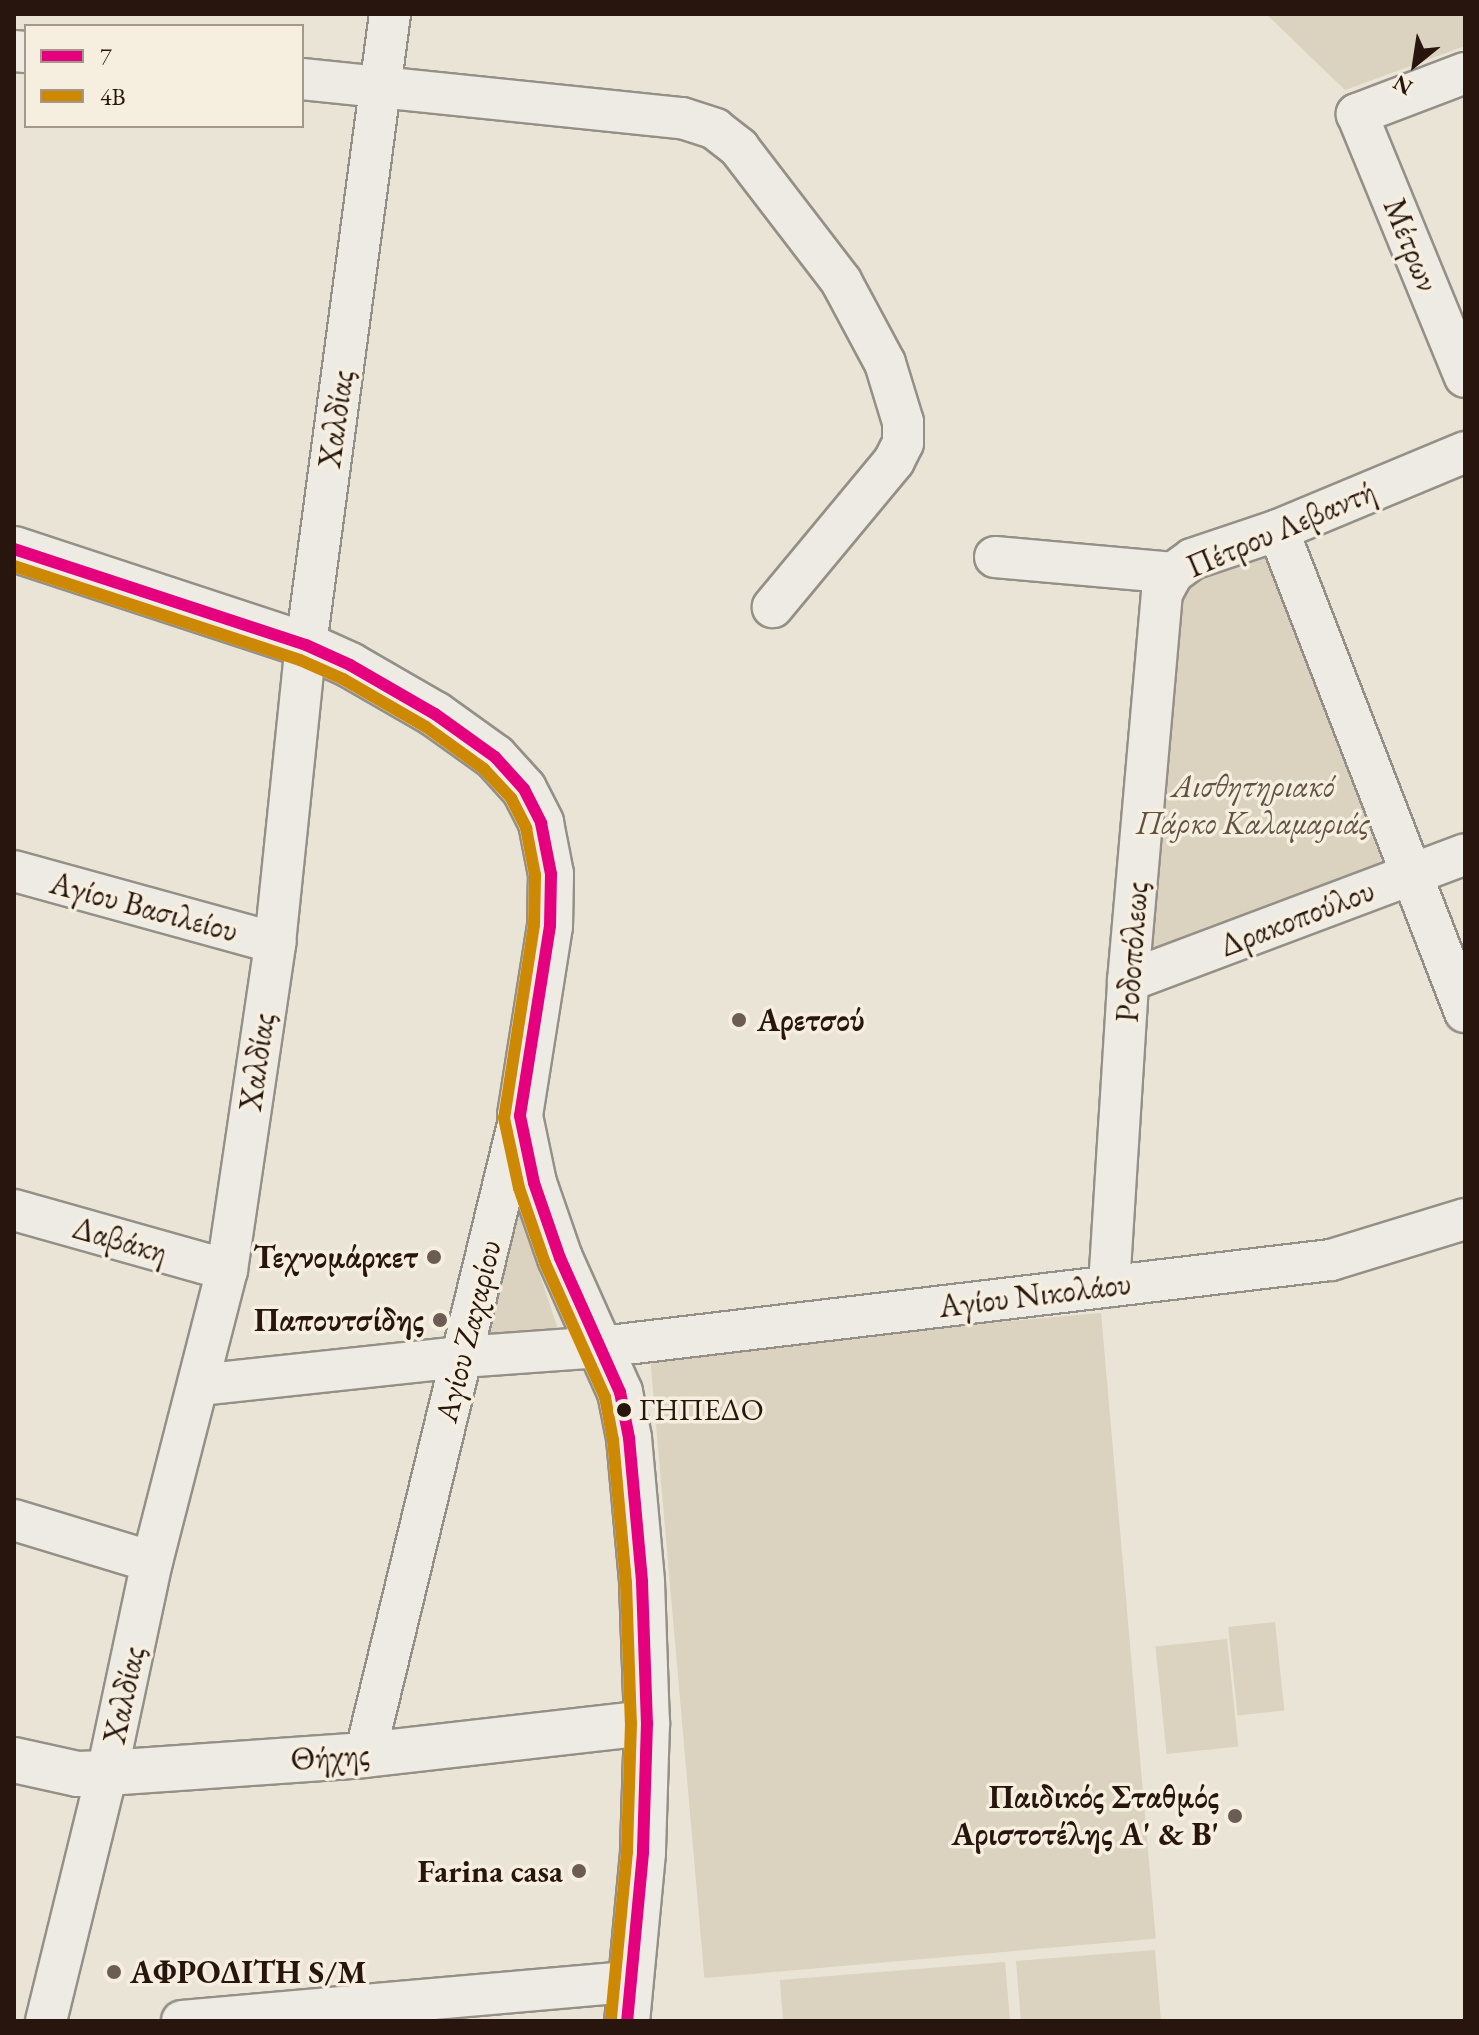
<!DOCTYPE html>
<meta charset="utf-8">
<style>
body{margin:0}
#map{position:relative;width:1479px;height:2035px;overflow:hidden;background:#e9e4d6;font-family:"EB Garamond",serif}
div>[style]{position:absolute}
.green>*{inset:0;background:#dbd2bf;transform-origin:0 0}
.roads{filter:drop-shadow(2px 0 #959087) drop-shadow(-2px 0 #959087) drop-shadow(0 2px #959087) drop-shadow(0 -2px #959087)}
.minor>*{height:40px;margin:-20px;padding:0 20px;transform-origin:20px;border-radius:20px;background:#eeebe4}
.tertiary>*{height:44px;margin:-22px;padding:0 22px;transform-origin:22px;border-radius:22px;background:#eeebe4}
.secondary>*{height:44px;margin:-22px;padding:0 22px;transform-origin:22px;border-radius:22px;background:#eeebe4}
.bus-1>*{height:12px;margin:-6px;padding:0 6px;transform-origin:6px;border-radius:6px;background:#e5007d}
.bus-2>*{height:12px;margin:-6px;padding:0 6px;transform-origin:6px;border-radius:6px;background:#cd8903}
.dots>*{width:22px;height:22px;translate:-50% -50%;box-sizing:border-box;border:4px solid #f6efdf;border-radius:50%}
span{translate:-50% -50%;white-space:nowrap;text-align:center;line-height:1.15;-webkit-text-stroke:7px #f6efdf;paint-order:stroke}
.bus-label{font-size:30px;color:#27150e}
.left{translate:0 -50%;text-align:left}
.street-label{font-size:32px;color:#27150e}
.park-label{font-size:32px;color:#625246;font-style:italic}
.poi-label{font-size:32px;color:#27150e;font-weight:700}
.right{translate:-100% -50%;text-align:right}
.frame{position:absolute;inset:0;border:16px solid #27150e;pointer-events:none}
.legend{position:absolute;left:24px;top:24px;width:280px;height:104px;box-sizing:border-box;background:#f6efdf;border:2px solid #a3988b;margin:0;padding:10px 14px;list-style:none;font-size:24px;color:#27150e}
.legend li{display:flex;align-items:center;gap:16px;height:40px}
.legend b{width:40px;border:2px solid #a3988b}
.north{position:absolute;left:1375px;top:24px;width:80px;height:80px;-webkit-text-stroke:6px #f6efdf;paint-order:stroke;rotate:210deg;font-size:22px;font-weight:700;line-height:32px;text-align:center;color:#27150e}
.north::after{content:'';display:block;margin:auto;width:28px;height:36px;background:#27150e;clip-path:polygon(50% 0,100% 100%,50% 72%,0 100%)}
</style>
<div id="map">
<div class="green">
<div style="clip-path:polygon(1266px 14px,1465px 14px,1465px 46px,1345px 90px)"></div>
<div style="clip-path:polygon(1262px 546px,1383px 864px,1141px 954px,1182px 579px)"></div>
<div style="clip-path:polygon(516px 1204px,559px 1332px,484px 1342px)"></div>
<div style="left:1101px;top:1313px;width:628px;height:453px;rotate:85deg"></div>
<div style="left:1275px;top:1622px;width:89px;height:47px;rotate:84deg"></div>
<div style="left:1227px;top:1639px;width:108px;height:72px;rotate:84deg"></div>
<div style="clip-path:polygon(1155px 1950px,1161px 2021px,1021px 2021px,1016px 1961px)"></div>
<div style="clip-path:polygon(1005px 1962px,1010px 2021px,783px 2021px,780px 1980px)"></div>
</div>
<div class="roads">
<div class="minor">
<div style="left:14px;top:51px;width:12px;rotate:5deg"></div>
<div style="left:1465px;top:73px;width:116px;rotate:159.2deg"></div>
<div style="left:1357px;top:114px;width:284px;rotate:67.7deg"></div>
<div style="left:302px;top:79px;width:382px;rotate:5.9deg"></div>
<div style="left:682px;top:118px;width:35px;rotate:18deg"></div>
<div style="left:715px;top:129px;width:31px;rotate:38deg"></div>
<div style="left:739px;top:148px;width:168px;rotate:52.5deg"></div>
<div style="left:841px;top:281px;width:93px;rotate:61.8deg"></div>
<div style="left:885px;top:363px;width:62px;rotate:73deg"></div>
<div style="left:903px;top:422px;width:21px;rotate:90deg"></div>
<div style="left:903px;top:443px;width:20px;rotate:117deg"></div>
<div style="left:894px;top:461px;width:190px;rotate:129.7deg"></div>
<div style="left:1278px;top:530px;width:517px;rotate:68.8deg"></div>
<div style="left:995px;top:557px;width:179px;rotate:5.1deg"></div>
<div style="left:1173px;top:573px;width:24px;rotate:-36deg"></div>
<div style="left:1192px;top:559px;width:91px;rotate:-18.6deg"></div>
<div style="left:1278px;top:530px;width:203px;rotate:-22.6deg"></div>
<div style="left:14px;top:871px;width:271px;rotate:15.4deg"></div>
<div style="left:1128px;top:981px;width:360px;rotate:-20.6deg"></div>
<div style="left:14px;top:1210px;width:221px;rotate:15.7deg"></div>
<div style="left:1109px;top:1286px;width:306px;rotate:-86.4deg"></div>
<div style="left:1128px;top:981px;width:389px;rotate:-85deg"></div>
<div style="left:1162px;top:593px;width:23px;rotate:-61deg"></div>
<div style="left:199px;top:1385px;width:264px;rotate:-6.1deg"></div>
<div style="left:462px;top:1357px;width:139px;rotate:-4.1deg"></div>
<div style="left:601px;top:1347px;width:735px;rotate:-6.8deg"></div>
<div style="left:1331px;top:1260px;width:140px;rotate:-17deg"></div>
<div style="left:14px;top:1520px;width:144px;rotate:16.9deg"></div>
<div style="left:365px;top:1755px;width:658px;rotate:-76.37deg"></div>
<div style="left:46px;top:2021px;width:255px;rotate:-76.2deg"></div>
<div style="left:107px;top:1773px;width:216px;rotate:-78deg"></div>
<div style="left:152px;top:1562px;width:301px;rotate:-75.6deg"></div>
<div style="left:227px;top:1270px;width:331px;rotate:-81.6deg"></div>
<div style="left:275px;top:943px;width:300px;rotate:-84.1deg"></div>
<div style="left:306px;top:645px;width:637px;rotate:-82.42deg"></div>
<div style="left:182px;top:2021px;width:450px;rotate:-5deg"></div>
</div>
<div class="tertiary">
<div style="left:14px;top:1760px;width:65px;rotate:12.5deg"></div>
<div style="left:77px;top:1774px;width:30px;rotate:-2deg"></div>
<div style="left:107px;top:1773px;width:259px;rotate:-4deg"></div>
<div style="left:365px;top:1755px;width:284px;rotate:-6.5deg"></div>
</div>
<div class="secondary">
<div style="left:14px;top:549px;width:307px;rotate:18.2deg"></div>
<div style="left:306px;top:645px;width:48px;rotate:24.4deg"></div>
<div style="left:350px;top:665px;width:98px;rotate:30deg"></div>
<div style="left:435px;top:714px;width:74px;rotate:35.6deg"></div>
<div style="left:495px;top:757px;width:43px;rotate:47.8deg"></div>
<div style="left:524px;top:789px;width:38px;rotate:63deg"></div>
<div style="left:541px;top:823px;width:52px;rotate:78.9deg"></div>
<div style="left:551px;top:874px;width:52px;rotate:91.1deg"></div>
<div style="left:550px;top:926px;width:192px;rotate:99deg"></div>
<div style="left:520px;top:1116px;width:68px;rotate:78.2deg"></div>
<div style="left:534px;top:1183px;width:79px;rotate:70.9deg"></div>
<div style="left:560px;top:1258px;width:147px;rotate:65.9deg"></div>
<div style="left:620px;top:1392px;width:47px;rotate:78.9deg"></div>
<div style="left:629px;top:1438px;width:145px;rotate:84.8deg"></div>
<div style="left:642px;top:1582px;width:141px;rotate:88deg"></div>
<div style="left:647px;top:1723px;width:130px;rotate:91.8deg"></div>
<div style="left:643px;top:1853px;width:169px;rotate:95.4deg"></div>
</div>
</div>
<div class="bus-1">
<div style="left:14px;top:549px;width:307px;rotate:18.2deg"></div>
<div style="left:306px;top:645px;width:48px;rotate:24.4deg"></div>
<div style="left:350px;top:665px;width:98px;rotate:30deg"></div>
<div style="left:435px;top:714px;width:74px;rotate:35.6deg"></div>
<div style="left:495px;top:757px;width:43px;rotate:47.8deg"></div>
<div style="left:524px;top:789px;width:38px;rotate:63deg"></div>
<div style="left:541px;top:823px;width:52px;rotate:78.9deg"></div>
<div style="left:551px;top:874px;width:52px;rotate:91.1deg"></div>
<div style="left:550px;top:926px;width:192px;rotate:99deg"></div>
<div style="left:520px;top:1116px;width:68px;rotate:78.2deg"></div>
<div style="left:534px;top:1183px;width:79px;rotate:70.9deg"></div>
<div style="left:560px;top:1258px;width:147px;rotate:65.9deg"></div>
<div style="left:620px;top:1392px;width:47px;rotate:78.9deg"></div>
<div style="left:629px;top:1438px;width:145px;rotate:84.8deg"></div>
<div style="left:642px;top:1582px;width:141px;rotate:88deg"></div>
<div style="left:647px;top:1723px;width:130px;rotate:91.8deg"></div>
<div style="left:643px;top:1853px;width:169px;rotate:95.4deg"></div>
</div>
<div class="bus-2">
<div style="left:14px;top:566px;width:301px;rotate:18.2deg"></div>
<div style="left:300px;top:660px;width:47px;rotate:23.8deg"></div>
<div style="left:343px;top:679px;width:96px;rotate:30deg"></div>
<div style="left:426px;top:727px;width:72px;rotate:35.9deg"></div>
<div style="left:484px;top:769px;width:40px;rotate:47deg"></div>
<div style="left:511px;top:798px;width:34px;rotate:63deg"></div>
<div style="left:526px;top:828px;width:48px;rotate:79.2deg"></div>
<div style="left:535px;top:875px;width:50px;rotate:91.1deg"></div>
<div style="left:534px;top:925px;width:195px;rotate:98.8deg"></div>
<div style="left:504px;top:1118px;width:72px;rotate:77.9deg"></div>
<div style="left:519px;top:1188px;width:79px;rotate:70.9deg"></div>
<div style="left:545px;top:1263px;width:147px;rotate:65.9deg"></div>
<div style="left:605px;top:1397px;width:44px;rotate:79.5deg"></div>
<div style="left:613px;top:1440px;width:144px;rotate:84.8deg"></div>
<div style="left:626px;top:1583px;width:140px;rotate:88deg"></div>
<div style="left:631px;top:1723px;width:129px;rotate:91.8deg"></div>
<div style="left:627px;top:1852px;width:168px;rotate:95.5deg"></div>
</div>
<div class="dots">
<div style="left:739px;top:1020px;background:#6b5d54"></div>
<div style="left:434px;top:1257px;background:#6b5d54"></div>
<div style="left:440px;top:1320px;background:#6b5d54"></div>
<div style="left:624px;top:1410px;background:#27150e"></div>
<div style="left:1235px;top:1816px;background:#6b5d54"></div>
<div style="left:579px;top:1871px;background:#6b5d54"></div>
<div style="left:114px;top:1972px;background:#6b5d54"></div>
</div>
<div class="bus-label">
<span class="left" style="left:639px;top:1410px">ΓΗΠΕΔΟ</span>
</div>
<div class="street-label">
<span style="left:1411px;top:245px;rotate:68deg">Μέτρων</span>
<span style="left:336px;top:419px;rotate:-82deg">Χαλδίας</span>
<span style="left:1281px;top:529px;rotate:-23deg">Πέτρου Λεβαντή</span>
<span style="left:144px;top:907px;rotate:15deg">Αγίου Βασιλείου</span>
<span style="left:1297px;top:918px;rotate:-21deg">Δρακοπούλου</span>
<span style="left:1132px;top:952px;rotate:-86deg">Ροδοπόλεως</span>
<span style="left:257px;top:1062px;rotate:-82deg">Χαλδίας</span>
<span style="left:120px;top:1240px;rotate:16deg">Δαβάκη</span>
<span style="left:1035px;top:1295px;rotate:-7deg">Αγίου Νικολάου</span>
<span style="left:468px;top:1331px;rotate:-76deg">Αγίου Ζαχαρίου</span>
<span style="left:124px;top:1695px;rotate:-78deg">Χαλδίας</span>
<span style="left:330px;top:1757px;rotate:-4deg">Θήχης</span>
</div>
<div class="park-label">
<span style="left:1253px;top:805px">Αισθητηριακό<br>Πάρκο Καλαμαριάς</span>
</div>
<div class="poi-label">
<span class="left" style="left:757px;top:1020px">Αρετσού</span>
<span class="right" style="left:418px;top:1257px">Τεχνομάρκετ</span>
<span class="right" style="left:424px;top:1320px">Παπουτσίδης</span>
<span class="right" style="left:1219px;top:1816px">Παιδικός Σταθμός<br>Αριστοτέλης Α' &amp; Β'</span>
<span class="right" style="left:563px;top:1871px">Farina casa</span>
<span class="left" style="left:130px;top:1972px">ΑΦΡΟΔΙΤΗ S/M</span>
</div>
<div class="frame"></div>
<ul class="legend">
<li><b style="height:10px;background:#e5007d"></b>7</li>
<li><b style="height:10px;background:#cd8903"></b>4Β</li>
</ul>
<div class="north">N</div>
</div>
